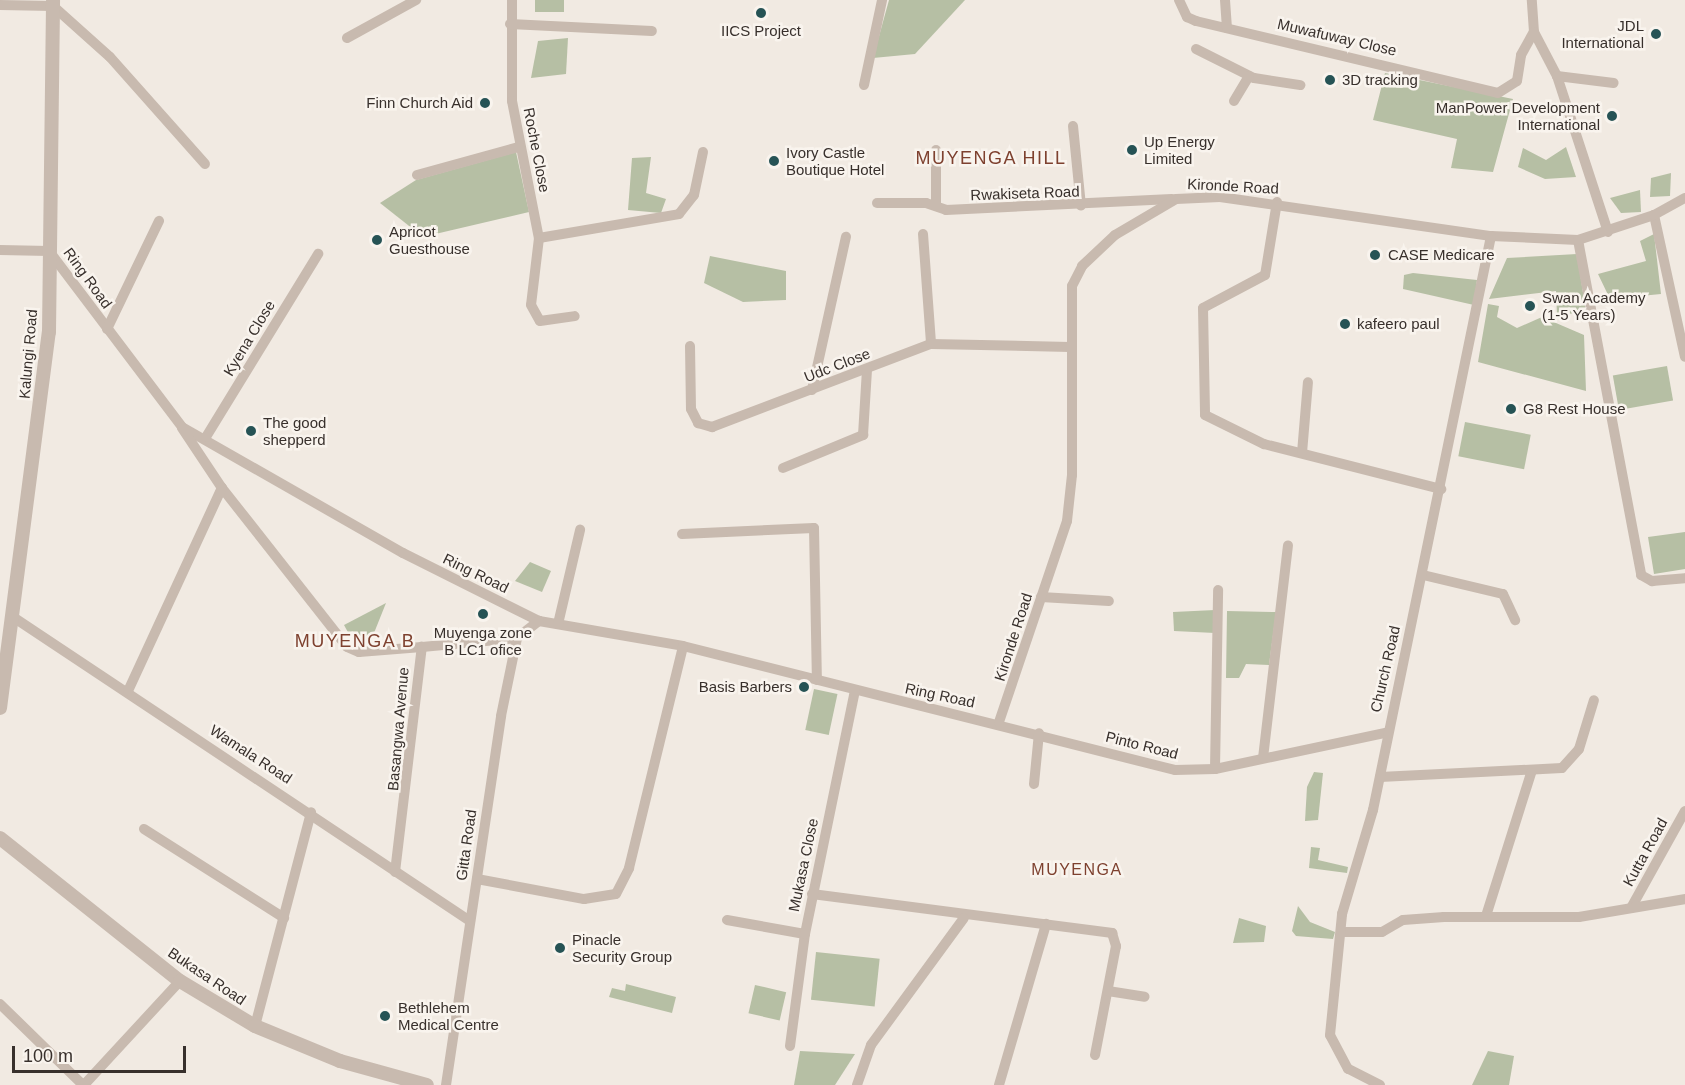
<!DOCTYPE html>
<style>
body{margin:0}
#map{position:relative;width:1685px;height:1085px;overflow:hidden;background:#f1eae2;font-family:Helvetica,sans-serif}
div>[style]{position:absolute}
.green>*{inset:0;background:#b6bfa4;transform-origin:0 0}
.minor>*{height:10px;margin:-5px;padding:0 5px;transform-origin:5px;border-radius:5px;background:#c8baaf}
.tertiary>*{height:14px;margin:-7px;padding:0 7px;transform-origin:7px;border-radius:7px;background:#c8baaf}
.dots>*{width:16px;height:16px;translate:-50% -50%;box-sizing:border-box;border:3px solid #f9f4ee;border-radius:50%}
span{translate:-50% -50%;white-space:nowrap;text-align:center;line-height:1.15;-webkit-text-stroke:5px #f9f4ee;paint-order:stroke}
.poi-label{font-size:15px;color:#38302c}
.right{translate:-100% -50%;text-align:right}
.left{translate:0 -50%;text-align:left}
.street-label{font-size:15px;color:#38302c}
.neighbourhood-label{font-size:16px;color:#7e412f;letter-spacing:1.5px}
.quarter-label{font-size:18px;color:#7e412f;letter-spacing:1.5px}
.scale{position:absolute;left:12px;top:1046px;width:174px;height:27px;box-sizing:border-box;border:3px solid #38302c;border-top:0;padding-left:8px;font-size:18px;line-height:21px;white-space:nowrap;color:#38302c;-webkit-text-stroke:4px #f9f4ee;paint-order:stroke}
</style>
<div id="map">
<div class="green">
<div style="left:535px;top:0;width:29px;height:12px"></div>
<div style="clip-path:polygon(889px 0,965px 0,915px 54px,873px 58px)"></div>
<div style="clip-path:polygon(568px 38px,566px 74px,531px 78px,538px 41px)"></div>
<div style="clip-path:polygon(1385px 73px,1513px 99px,1493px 172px,1451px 168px,1457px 139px,1373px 120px)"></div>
<div style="clip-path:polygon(1566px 147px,1576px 177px,1545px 179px,1518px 167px,1523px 148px,1546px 160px)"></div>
<div style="clip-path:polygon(516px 152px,529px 212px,431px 235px,418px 233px,380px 203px,416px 180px)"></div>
<div style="clip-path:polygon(651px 157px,646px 193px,666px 199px,661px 213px,628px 210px,632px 158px)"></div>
<div style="clip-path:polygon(1671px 173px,1670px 196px,1650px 197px,1651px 178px)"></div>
<div style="clip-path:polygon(1640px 190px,1641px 212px,1621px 213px,1610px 198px)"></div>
<div style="clip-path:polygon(1654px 234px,1661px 294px,1610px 299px,1598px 274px,1646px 261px,1640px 241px)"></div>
<div style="clip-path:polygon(1577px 254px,1586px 312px,1557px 315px,1556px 291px,1489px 299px,1507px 258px)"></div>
<div style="clip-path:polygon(710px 256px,786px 271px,786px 300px,743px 302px,704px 283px)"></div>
<div style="clip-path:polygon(1413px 273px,1477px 280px,1474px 305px,1403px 289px,1404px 275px)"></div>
<div style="clip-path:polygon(1488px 304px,1499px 306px,1497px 317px,1517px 328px,1542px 317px,1584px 335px,1586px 391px,1478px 362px)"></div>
<div style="left:1667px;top:366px;width:35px;height:55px;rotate:80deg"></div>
<div style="left:1465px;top:422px;width:67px;height:35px;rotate:11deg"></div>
<div style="clip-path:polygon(1685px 532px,1685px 569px,1654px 574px,1648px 537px)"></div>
<div style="clip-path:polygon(530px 562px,551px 571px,542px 592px,515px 581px)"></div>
<div style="clip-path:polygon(386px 603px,374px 633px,358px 639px,350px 636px,344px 625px)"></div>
<div style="clip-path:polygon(1215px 610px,1215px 633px,1174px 631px,1173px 612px)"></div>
<div style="clip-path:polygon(1227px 611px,1276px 612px,1269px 665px,1246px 664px,1239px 678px,1226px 678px)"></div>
<div style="left:814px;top:689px;width:24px;height:42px;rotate:12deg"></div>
<div style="clip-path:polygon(1314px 772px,1323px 773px,1318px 820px,1305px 821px,1307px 787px)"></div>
<div style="clip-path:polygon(1311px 847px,1320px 848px,1318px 860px,1348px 867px,1347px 873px,1309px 868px)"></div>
<div style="clip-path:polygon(1298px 906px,1310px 922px,1335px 932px,1333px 939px,1296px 936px,1292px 931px)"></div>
<div style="clip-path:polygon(1239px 918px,1266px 926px,1264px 942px,1233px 943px)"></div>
<div style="left:816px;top:952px;width:64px;height:48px;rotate:6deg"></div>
<div style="clip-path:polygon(626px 984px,676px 997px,672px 1013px,609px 997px,612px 988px,625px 991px)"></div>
<div style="left:755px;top:985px;width:32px;height:29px;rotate:13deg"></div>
<div style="clip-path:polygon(800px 1051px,855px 1054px,835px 1085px,794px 1085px)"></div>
<div style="clip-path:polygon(1488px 1051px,1514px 1056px,1509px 1085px,1472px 1085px)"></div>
</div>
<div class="minor">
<div style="left:512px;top:0;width:101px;rotate:90deg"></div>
<div style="left:512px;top:101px;width:140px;rotate:78.9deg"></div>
<div style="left:539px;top:238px;width:67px;rotate:96.8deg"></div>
<div style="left:531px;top:305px;width:18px;rotate:61deg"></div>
<div style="left:540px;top:321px;width:35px;rotate:-8deg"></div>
<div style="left:1179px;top:0;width:19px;rotate:65deg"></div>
<div style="left:1187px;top:17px;width:10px;rotate:24deg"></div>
<div style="left:1196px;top:21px;width:310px;rotate:13.4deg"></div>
<div style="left:1498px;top:93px;width:22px;rotate:-32deg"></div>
<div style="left:1517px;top:81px;width:26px;rotate:-81deg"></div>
<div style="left:1521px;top:55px;width:26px;rotate:-61deg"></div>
<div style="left:1534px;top:32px;width:32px;rotate:-94deg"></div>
<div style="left:1225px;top:0;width:28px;rotate:86deg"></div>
<div style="left:0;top:5px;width:53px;rotate:1.1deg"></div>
<div style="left:53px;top:6px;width:76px;rotate:41.8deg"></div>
<div style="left:110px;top:57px;width:143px;rotate:48.4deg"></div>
<div style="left:510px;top:24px;width:142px;rotate:2.8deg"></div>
<div style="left:1534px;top:32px;width:50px;rotate:62.4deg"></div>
<div style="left:1557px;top:76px;width:164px;rotate:71.9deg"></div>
<div style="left:347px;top:38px;width:79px;rotate:-28.8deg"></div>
<div style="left:1196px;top:49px;width:65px;rotate:26.6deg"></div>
<div style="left:1254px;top:78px;width:47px;rotate:8.7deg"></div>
<div style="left:1557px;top:76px;width:57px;rotate:7deg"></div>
<div style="left:864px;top:85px;width:87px;rotate:-78deg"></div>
<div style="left:1234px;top:101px;width:29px;rotate:-59deg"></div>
<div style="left:1073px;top:126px;width:80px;rotate:84.3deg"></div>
<div style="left:417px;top:175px;width:106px;rotate:-15.4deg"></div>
<div style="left:1277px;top:202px;width:74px;rotate:99.3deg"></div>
<div style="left:1265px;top:275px;width:70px;rotate:152deg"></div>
<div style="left:1203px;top:308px;width:107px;rotate:88.9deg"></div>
<div style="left:1205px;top:415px;width:66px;rotate:26.2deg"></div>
<div style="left:1264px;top:444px;width:183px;rotate:14.3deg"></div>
<div style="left:877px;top:203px;width:49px"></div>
<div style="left:926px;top:203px;width:21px;rotate:19deg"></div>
<div style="left:946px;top:210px;width:226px;rotate:-2.8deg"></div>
<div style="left:936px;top:206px;width:56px;rotate:-90deg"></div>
<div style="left:1654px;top:215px;width:145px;rotate:77.7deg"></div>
<div style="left:923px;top:234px;width:110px;rotate:85.8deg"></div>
<div style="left:539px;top:238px;width:142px;rotate:-9.7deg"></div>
<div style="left:679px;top:214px;width:24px;rotate:-52deg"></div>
<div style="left:694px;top:195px;width:44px;rotate:-78.2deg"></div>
<div style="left:1578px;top:240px;width:341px;rotate:79.3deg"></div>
<div style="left:1641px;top:575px;width:13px;rotate:29deg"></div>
<div style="left:1652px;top:581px;width:33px;rotate:-5deg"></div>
<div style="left:0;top:250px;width:49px;rotate:1.2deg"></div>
<div style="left:49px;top:251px;width:221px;rotate:52.9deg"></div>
<div style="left:182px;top:427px;width:254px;rotate:29.7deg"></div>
<div style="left:403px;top:553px;width:152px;rotate:26.6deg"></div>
<div style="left:539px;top:621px;width:146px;rotate:9.8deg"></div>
<div style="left:683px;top:646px;width:507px;rotate:14.15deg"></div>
<div style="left:1175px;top:770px;width:40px;rotate:-1.4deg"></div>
<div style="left:1215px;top:769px;width:174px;rotate:-12deg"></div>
<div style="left:107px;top:329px;width:120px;rotate:-64.3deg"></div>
<div style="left:690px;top:346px;width:63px;rotate:89.1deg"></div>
<div style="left:691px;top:409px;width:16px;rotate:63deg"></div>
<div style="left:698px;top:423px;width:15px;rotate:16deg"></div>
<div style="left:712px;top:427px;width:234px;rotate:-20.8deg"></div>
<div style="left:931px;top:344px;width:139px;rotate:1.2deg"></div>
<div style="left:812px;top:390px;width:157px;rotate:-77.5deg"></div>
<div style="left:182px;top:428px;width:72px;rotate:56.3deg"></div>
<div style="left:222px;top:488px;width:202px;rotate:51.8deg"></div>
<div style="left:347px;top:647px;width:13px;rotate:23deg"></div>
<div style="left:359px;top:652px;width:63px;rotate:-4.5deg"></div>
<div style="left:206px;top:437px;width:215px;rotate:-58.5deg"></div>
<div style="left:1302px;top:453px;width:71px;rotate:-85.2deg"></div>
<div style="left:783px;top:468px;width:87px;rotate:-22.4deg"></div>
<div style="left:863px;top:435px;width:65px;rotate:-86.5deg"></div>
<div style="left:682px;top:534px;width:132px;rotate:-2.6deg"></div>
<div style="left:814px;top:528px;width:152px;rotate:88.9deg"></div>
<div style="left:1423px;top:575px;width:82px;rotate:13.4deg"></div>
<div style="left:1503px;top:594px;width:29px;rotate:65deg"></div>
<div style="left:1041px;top:597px;width:68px;rotate:3.4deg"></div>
<div style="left:13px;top:617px;width:549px;rotate:33.63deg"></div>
<div style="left:558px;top:624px;width:97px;rotate:-76.8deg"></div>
<div style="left:128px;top:691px;width:224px;rotate:-65.2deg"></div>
<div style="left:999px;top:722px;width:212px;rotate:-71.3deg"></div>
<div style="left:1067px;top:521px;width:46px;rotate:-83.8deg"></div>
<div style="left:1072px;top:475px;width:189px;rotate:-90deg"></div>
<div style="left:1072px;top:286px;width:22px;rotate:-63deg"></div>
<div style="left:1082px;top:266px;width:45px;rotate:-43.2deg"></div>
<div style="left:1115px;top:235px;width:71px;rotate:-30.5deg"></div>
<div style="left:1176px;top:199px;width:44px;rotate:-2.6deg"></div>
<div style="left:1220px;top:197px;width:274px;rotate:8.2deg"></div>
<div style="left:1491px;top:236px;width:87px;rotate:2.6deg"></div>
<div style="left:1578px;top:240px;width:80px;rotate:-18.2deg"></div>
<div style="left:1654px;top:215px;width:35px;rotate:-29deg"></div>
<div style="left:1263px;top:758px;width:214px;rotate:-83.3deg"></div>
<div style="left:1215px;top:769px;width:179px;rotate:-89deg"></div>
<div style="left:1380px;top:777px;width:182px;rotate:-2.8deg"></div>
<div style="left:1562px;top:768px;width:25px;rotate:-48deg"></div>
<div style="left:1579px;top:749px;width:51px;rotate:-73deg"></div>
<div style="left:1034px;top:784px;width:51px;rotate:-84.4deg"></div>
<div style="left:144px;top:829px;width:166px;rotate:32.4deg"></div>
<div style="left:395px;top:872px;width:227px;rotate:-83.2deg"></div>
<div style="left:422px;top:647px;width:95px;rotate:-5.4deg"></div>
<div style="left:477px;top:879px;width:109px;rotate:10.6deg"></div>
<div style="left:584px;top:899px;width:32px;rotate:-9deg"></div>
<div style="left:616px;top:894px;width:29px;rotate:-63deg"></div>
<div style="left:629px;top:868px;width:228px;rotate:-76.3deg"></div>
<div style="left:812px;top:894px;width:303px;rotate:7.4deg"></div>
<div style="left:1112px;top:933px;width:14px;rotate:73deg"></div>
<div style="left:1116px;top:946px;width:111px;rotate:100.9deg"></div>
<div style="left:1631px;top:908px;width:111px;rotate:-60.9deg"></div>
<div style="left:1486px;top:916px;width:150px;rotate:-72.5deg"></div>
<div style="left:727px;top:920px;width:79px;rotate:10.2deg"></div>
<div style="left:1341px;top:932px;width:41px"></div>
<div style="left:1382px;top:932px;width:24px;rotate:-30deg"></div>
<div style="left:1403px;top:920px;width:41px;rotate:-4.2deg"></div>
<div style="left:1444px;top:917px;width:135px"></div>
<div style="left:1579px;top:917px;width:108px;rotate:-9.6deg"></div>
<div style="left:1108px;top:991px;width:37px;rotate:9deg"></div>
<div style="left:0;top:1004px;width:116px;rotate:44.3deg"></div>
<div style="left:255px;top:1026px;width:221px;rotate:-75.3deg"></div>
<div style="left:790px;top:1046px;width:113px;rotate:-82.4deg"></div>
<div style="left:805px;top:934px;width:248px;rotate:-78.4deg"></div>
<div style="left:84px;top:1085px;width:142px;rotate:-47.3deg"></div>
<div style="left:446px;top:1085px;width:373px;rotate:-81.5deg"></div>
<div style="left:501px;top:716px;width:80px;rotate:-78.4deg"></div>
<div style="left:517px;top:638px;width:28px;rotate:-38deg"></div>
<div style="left:857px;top:1085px;width:42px;rotate:-70.7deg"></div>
<div style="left:871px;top:1045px;width:157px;rotate:-53.8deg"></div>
<div style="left:999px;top:1085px;width:168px;rotate:-73.7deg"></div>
<div style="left:1380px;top:1085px;width:36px;rotate:-153deg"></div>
<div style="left:1348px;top:1069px;width:38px;rotate:-118deg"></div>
<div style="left:1330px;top:1035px;width:122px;rotate:-84.3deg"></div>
<div style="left:1342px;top:914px;width:109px;rotate:-73.4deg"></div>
<div style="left:1373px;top:810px;width:586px;rotate:-78.38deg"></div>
</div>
<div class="tertiary">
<div style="left:0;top:708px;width:379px;rotate:-82.6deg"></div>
<div style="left:49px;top:332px;width:332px;rotate:-89.3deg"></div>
<div style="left:0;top:838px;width:230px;rotate:38.5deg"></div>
<div style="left:180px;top:981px;width:87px;rotate:31deg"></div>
<div style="left:255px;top:1026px;width:92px;rotate:22.4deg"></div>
<div style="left:340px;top:1061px;width:90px;rotate:15.4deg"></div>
</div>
<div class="dots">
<div style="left:761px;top:13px;background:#265355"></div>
<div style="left:1656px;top:34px;background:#265355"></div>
<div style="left:1330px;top:80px;background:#265355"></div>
<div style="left:485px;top:103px;background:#265355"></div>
<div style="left:1612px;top:116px;background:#265355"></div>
<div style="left:1132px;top:150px;background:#265355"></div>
<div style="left:774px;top:161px;background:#265355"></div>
<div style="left:377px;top:240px;background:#265355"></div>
<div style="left:1375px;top:255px;background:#265355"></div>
<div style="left:1530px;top:306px;background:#265355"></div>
<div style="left:1345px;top:324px;background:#265355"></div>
<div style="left:1511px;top:409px;background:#265355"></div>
<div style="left:251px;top:431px;background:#265355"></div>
<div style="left:483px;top:614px;background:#265355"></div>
<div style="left:804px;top:687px;background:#265355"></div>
<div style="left:560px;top:948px;background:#265355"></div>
<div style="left:385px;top:1016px;background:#265355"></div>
</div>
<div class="poi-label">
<span class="right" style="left:1644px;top:34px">JDL<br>International</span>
<span style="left:761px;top:31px">IICS Project</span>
<span class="left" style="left:1342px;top:80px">3D tracking</span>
<span class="right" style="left:473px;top:103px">Finn Church Aid</span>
<span class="right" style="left:1600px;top:116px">ManPower Development<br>International</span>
<span class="left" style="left:1144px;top:150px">Up Energy<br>Limited</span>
<span class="left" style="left:786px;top:161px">Ivory Castle<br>Boutique Hotel</span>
<span class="left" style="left:389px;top:240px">Apricot<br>Guesthouse</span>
<span class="left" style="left:1388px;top:255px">CASE Medicare</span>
<span class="left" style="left:1542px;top:306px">Swan Academy<br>(1-5 Years)</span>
<span class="left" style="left:1357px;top:324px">kafeero paul</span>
<span class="left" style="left:1523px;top:409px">G8 Rest House</span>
<span class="left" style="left:263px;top:431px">The good<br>shepperd</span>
<span style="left:483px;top:641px">Muyenga zone<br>B LC1 ofice</span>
<span class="right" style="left:792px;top:687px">Basis Barbers</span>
<span class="left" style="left:572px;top:948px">Pinacle<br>Security Group</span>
<span class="left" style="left:398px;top:1016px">Bethlehem<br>Medical Centre</span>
</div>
<div class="street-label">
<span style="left:1337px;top:37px;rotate:13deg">Muwafuway Close</span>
<span style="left:537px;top:150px;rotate:79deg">Roche Close</span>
<span style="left:1233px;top:186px;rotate:3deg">Kironde Road</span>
<span style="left:1025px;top:193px;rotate:-2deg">Rwakiseta Road</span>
<span style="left:88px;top:278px;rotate:54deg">Ring Road</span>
<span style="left:249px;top:338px;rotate:-59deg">Kyena Close</span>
<span style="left:28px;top:354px;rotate:-85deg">Kalungi Road</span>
<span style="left:837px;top:365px;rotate:-21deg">Udc Close</span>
<span style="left:476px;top:573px;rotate:26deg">Ring Road</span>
<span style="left:1013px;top:637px;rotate:-72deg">Kironde Road</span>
<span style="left:1385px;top:669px;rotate:-77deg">Church Road</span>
<span style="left:940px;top:695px;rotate:12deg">Ring Road</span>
<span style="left:398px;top:729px;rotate:-85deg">Basangwa Avenue</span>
<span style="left:1142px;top:745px;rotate:14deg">Pinto Road</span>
<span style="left:251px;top:754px;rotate:33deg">Wamala Road</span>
<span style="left:466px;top:845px;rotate:-82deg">Gitta Road</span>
<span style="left:1645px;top:852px;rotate:-61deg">Kutta Road</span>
<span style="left:803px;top:865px;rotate:-78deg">Mukasa Close</span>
<span style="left:207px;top:976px;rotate:34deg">Bukasa Road</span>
</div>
<div class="neighbourhood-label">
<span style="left:1077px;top:870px">MUYENGA</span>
</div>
<div class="quarter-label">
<span style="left:991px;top:158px">MUYENGA HILL</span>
<span style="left:355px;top:641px">MUYENGA B</span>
</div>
<div class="scale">100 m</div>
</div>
